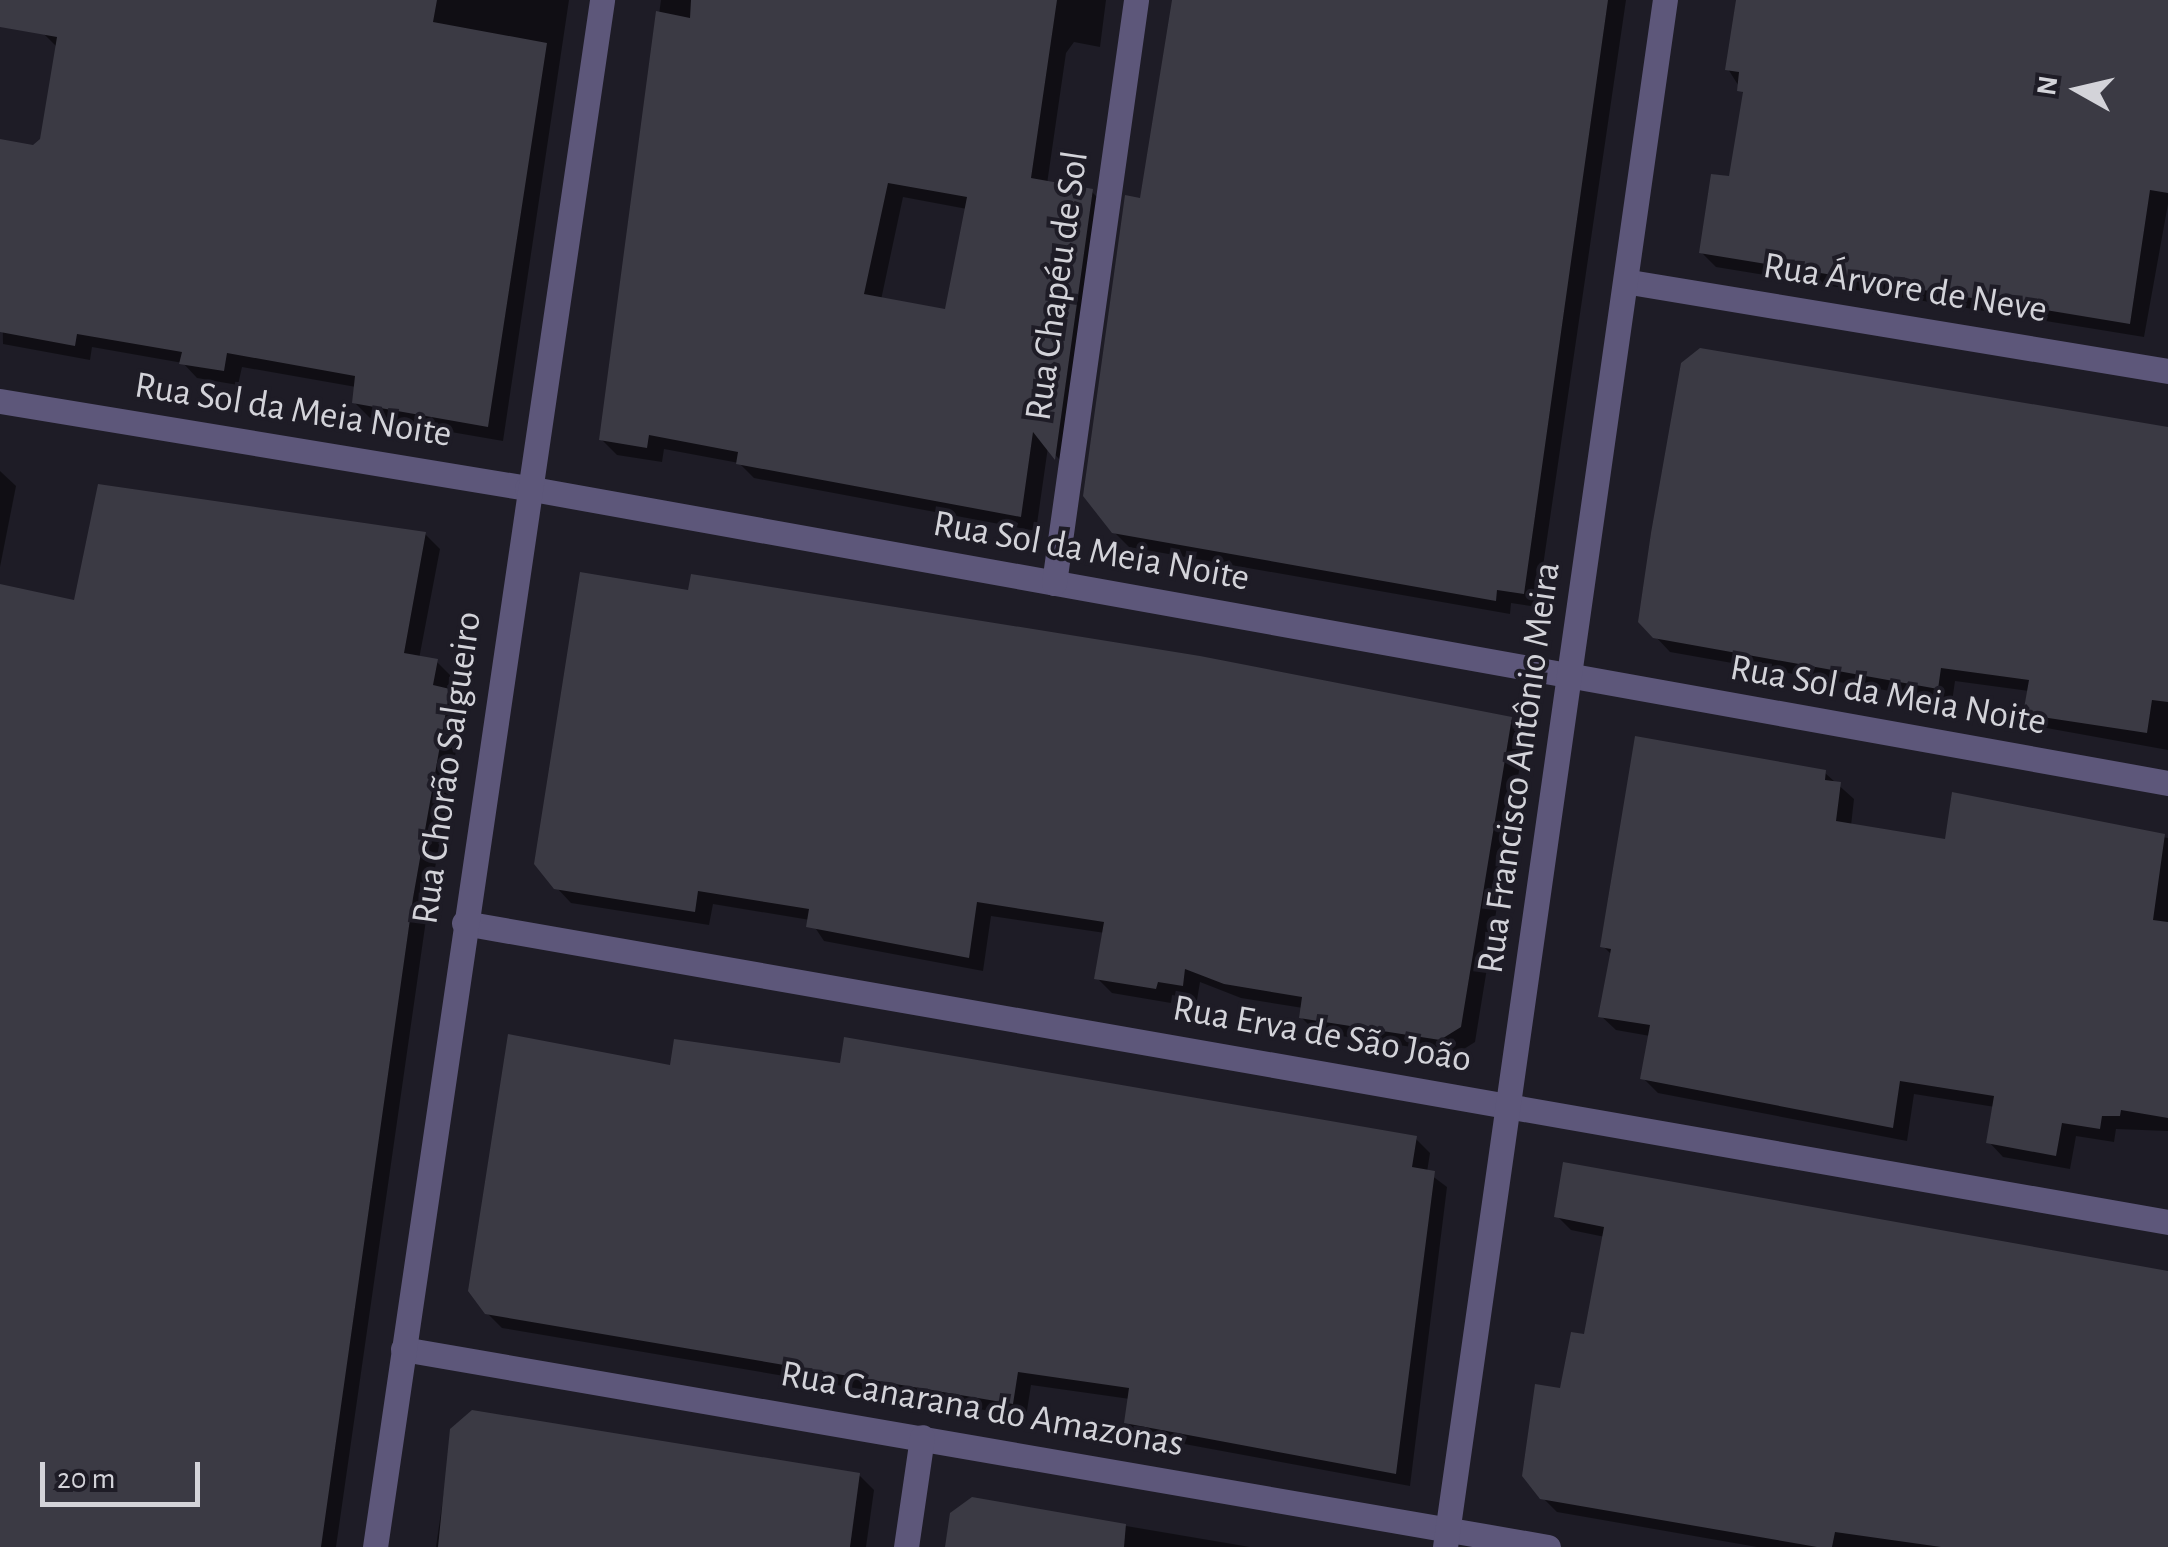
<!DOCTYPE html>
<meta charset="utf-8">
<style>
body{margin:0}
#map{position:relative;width:2168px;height:1547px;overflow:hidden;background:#1e1c26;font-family:"Alegreya Sans",sans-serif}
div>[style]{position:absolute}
.shadow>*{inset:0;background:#0007}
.building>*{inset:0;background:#3b3a44}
.street>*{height:25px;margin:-12.5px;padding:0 12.5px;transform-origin:12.5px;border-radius:12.5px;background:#5d577a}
span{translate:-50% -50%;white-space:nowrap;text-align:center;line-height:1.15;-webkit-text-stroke:8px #1e1c26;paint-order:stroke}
.street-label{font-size:38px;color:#d3d3d9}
.north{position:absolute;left:2028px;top:40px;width:100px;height:100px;-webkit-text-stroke:8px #1e1c26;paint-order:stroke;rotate:278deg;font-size:28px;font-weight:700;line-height:40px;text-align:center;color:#d3d3d9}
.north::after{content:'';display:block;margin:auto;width:35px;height:45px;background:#d3d3d9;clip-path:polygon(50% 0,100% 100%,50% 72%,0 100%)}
.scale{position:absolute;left:40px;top:1462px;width:160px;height:45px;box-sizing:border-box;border:5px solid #d3d3d9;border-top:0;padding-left:12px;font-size:30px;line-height:35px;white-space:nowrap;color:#d3d3d9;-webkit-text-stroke:8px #1e1c26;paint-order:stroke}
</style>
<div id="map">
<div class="shadow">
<div style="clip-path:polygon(48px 0,569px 0,503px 441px,370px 418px,354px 402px,356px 387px,242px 367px,238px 385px,197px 378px,183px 363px,92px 347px,90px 360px,3px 344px,0 142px,34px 148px,42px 140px,58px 48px,43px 33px)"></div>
<div style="clip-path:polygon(evenodd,661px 0,1106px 0,1100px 47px,1074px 42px,1066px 53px,1047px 184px,1092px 192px,1107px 207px,1070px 471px,1048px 447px,1036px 531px,754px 478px,739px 463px,664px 449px,662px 462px,617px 455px,601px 439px,661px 0,903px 197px,967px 209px,947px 312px,881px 300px,903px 197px)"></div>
<div style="clip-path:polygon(1176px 0,1626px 0,1537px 607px,1511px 603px,1510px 614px,1129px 547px,1113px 531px,1142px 201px)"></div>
<div style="clip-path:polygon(1739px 0,2168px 0,2168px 204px,2144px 337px,1716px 267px,1701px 252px,1731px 179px,1745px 96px,1728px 69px)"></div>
<div style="clip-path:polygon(2168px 428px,2168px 750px,2041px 727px,2026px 713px,2029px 691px,1955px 681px,1952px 702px,1670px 652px,1641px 621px)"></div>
<div style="clip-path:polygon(0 471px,16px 486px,0 567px)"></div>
<div style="clip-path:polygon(425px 534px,440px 549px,419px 659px,436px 661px,451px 676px,449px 691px,464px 706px,427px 913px,336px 1547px,0 1547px,0 586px,76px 603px)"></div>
<div style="clip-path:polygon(1510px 720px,1525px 734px,1475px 1042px,1456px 1054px,1316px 1032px,1301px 1017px,1303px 1008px,1241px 998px,1200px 982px,1197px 1000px,1172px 995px,1171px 1003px,1112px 993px,1097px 978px,1105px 933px,991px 916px,983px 971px,824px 941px,810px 920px,713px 904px,709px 925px,571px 903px,556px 887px)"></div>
<div style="clip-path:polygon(1825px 773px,1854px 799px,1851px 826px,1947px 842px,2007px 810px,2168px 838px,2168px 1131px,2116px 1129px,2114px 1142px,2076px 1136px,2070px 1169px,2003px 1157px,1989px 1142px,1995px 1107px,1914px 1094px,1907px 1141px,1658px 1093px,1643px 1078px,1650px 1036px,1616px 1030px,1601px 1016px,1613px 956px,1603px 946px)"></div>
<div style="clip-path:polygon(672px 1068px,1416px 1139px,1430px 1153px,1427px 1172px,1447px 1187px,1410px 1486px,1141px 1436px,1127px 1422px,1130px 1399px,1031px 1385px,1026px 1417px,502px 1328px,487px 1313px)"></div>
<div style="clip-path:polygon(1557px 1216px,2168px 1273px,2168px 1547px,1757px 1547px,1557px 1512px,1542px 1497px,1562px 1391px,1586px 1337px,1605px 1237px,1571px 1230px)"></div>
<div style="clip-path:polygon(453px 1430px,859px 1475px,874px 1490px,866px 1547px,436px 1547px)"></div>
<div style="clip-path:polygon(973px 1500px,1250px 1547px,948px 1547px)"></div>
</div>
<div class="building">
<div style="clip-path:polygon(0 0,437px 0,433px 22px,547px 43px,488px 427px,352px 403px,355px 376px,227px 353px,224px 371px,179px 364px,182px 352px,77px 334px,75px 346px,0 332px,0 139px,33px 145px,40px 139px,57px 37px,0 27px)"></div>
<div style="clip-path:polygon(evenodd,691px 0,1057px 0,1031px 178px,1093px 189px,1055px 460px,1033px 432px,1021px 517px,736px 464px,738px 452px,649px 435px,647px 448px,599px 440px,656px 11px,690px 18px,691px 0,888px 183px,967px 197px,945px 309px,864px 294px,888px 183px)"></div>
<div style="clip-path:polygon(1172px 0,1608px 0,1524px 594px,1497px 590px,1496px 601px,1112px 533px,1083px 496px,1125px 195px,1140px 198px)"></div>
<div style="clip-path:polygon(1736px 0,2168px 0,2168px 193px,2150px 190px,2130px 324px,1699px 253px,1711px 174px,1729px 176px,1743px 92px,1737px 91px,1739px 72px,1725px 70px)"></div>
<div style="clip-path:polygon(1700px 348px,2168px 427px,2168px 702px,2152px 700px,2147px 733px,2023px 714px,2029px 680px,1941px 668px,1938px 689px,1653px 638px,1638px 622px,1651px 533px,1681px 363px)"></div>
<div style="clip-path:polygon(98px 484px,426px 532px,404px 653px,438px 659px,433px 685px,450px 689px,413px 898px,321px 1547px,0 1547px,0 584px,74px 600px)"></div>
<div style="clip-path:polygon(580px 572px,688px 590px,691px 574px,1200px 656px,1512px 717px,1461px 1027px,1440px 1040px,1299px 1018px,1302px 997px,1224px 984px,1185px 969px,1183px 986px,1158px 982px,1156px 989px,1094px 979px,1104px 922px,977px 902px,969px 958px,806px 927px,809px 909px,698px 891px,695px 912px,554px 889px,534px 864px)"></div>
<div style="clip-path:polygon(1635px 736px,1826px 770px,1825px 780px,1841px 782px,1836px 821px,1945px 839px,1952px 792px,2165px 834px,2153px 920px,2168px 922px,2168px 1118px,2121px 1110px,2120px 1116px,2102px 1116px,2100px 1129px,2062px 1123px,2056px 1156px,1986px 1143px,1994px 1096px,1900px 1081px,1893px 1128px,1640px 1079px,1650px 1025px,1598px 1017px,1611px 949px,1600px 947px)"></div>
<div style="clip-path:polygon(508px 1034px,670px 1065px,674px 1039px,840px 1063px,844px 1037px,1417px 1136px,1412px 1167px,1435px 1171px,1396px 1474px,1124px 1423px,1129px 1388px,1018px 1372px,1013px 1404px,485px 1314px,468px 1291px)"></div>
<div style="clip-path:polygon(1563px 1162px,2168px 1271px,2168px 1547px,1941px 1547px,1835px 1532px,1832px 1547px,1817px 1547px,1540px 1499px,1522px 1476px,1535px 1384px,1560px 1388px,1571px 1332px,1584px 1334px,1604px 1227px,1554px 1217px)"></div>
<div style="clip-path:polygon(472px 1410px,860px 1473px,850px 1547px,438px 1547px,450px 1429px)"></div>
<div style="clip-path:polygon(972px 1497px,1126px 1524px,1124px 1547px,945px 1547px,950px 1513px)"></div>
</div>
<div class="street">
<div style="left:1630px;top:282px;width:545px;rotate:9.39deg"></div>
<div style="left:0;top:401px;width:534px;rotate:9.37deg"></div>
<div style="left:527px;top:488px;width:1667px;rotate:10.19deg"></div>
<div style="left:1054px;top:583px;width:589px;rotate:-81.99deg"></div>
<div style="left:464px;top:923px;width:1730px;rotate:9.95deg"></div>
<div style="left:403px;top:1349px;width:1162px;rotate:9.81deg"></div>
<div style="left:375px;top:1547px;width:1564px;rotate:-81.65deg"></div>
<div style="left:906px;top:1547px;width:111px;rotate:-81.7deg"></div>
<div style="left:1445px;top:1547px;width:1563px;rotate:-81.91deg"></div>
</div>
<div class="street-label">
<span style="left:1058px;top:286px;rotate:-82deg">Rua Chapéu de Sol</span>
<span style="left:1905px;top:289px;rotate:9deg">Rua Árvore de Neve</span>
<span style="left:293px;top:411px;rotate:9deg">Rua Sol da Meia Noite</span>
<span style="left:1091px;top:552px;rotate:10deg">Rua Sol da Meia Noite</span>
<span style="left:1888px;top:696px;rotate:10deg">Rua Sol da Meia Noite</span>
<span style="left:448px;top:768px;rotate:-82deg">Rua Chorão Salgueiro</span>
<span style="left:1520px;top:768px;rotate:-82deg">Rua Francisco Antônio Meira</span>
<span style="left:1322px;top:1035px;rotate:10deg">Rua Erva de São João</span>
<span style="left:982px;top:1410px;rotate:10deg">Rua Canarana do Amazonas</span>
</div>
<div class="north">N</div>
<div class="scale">20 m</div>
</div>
